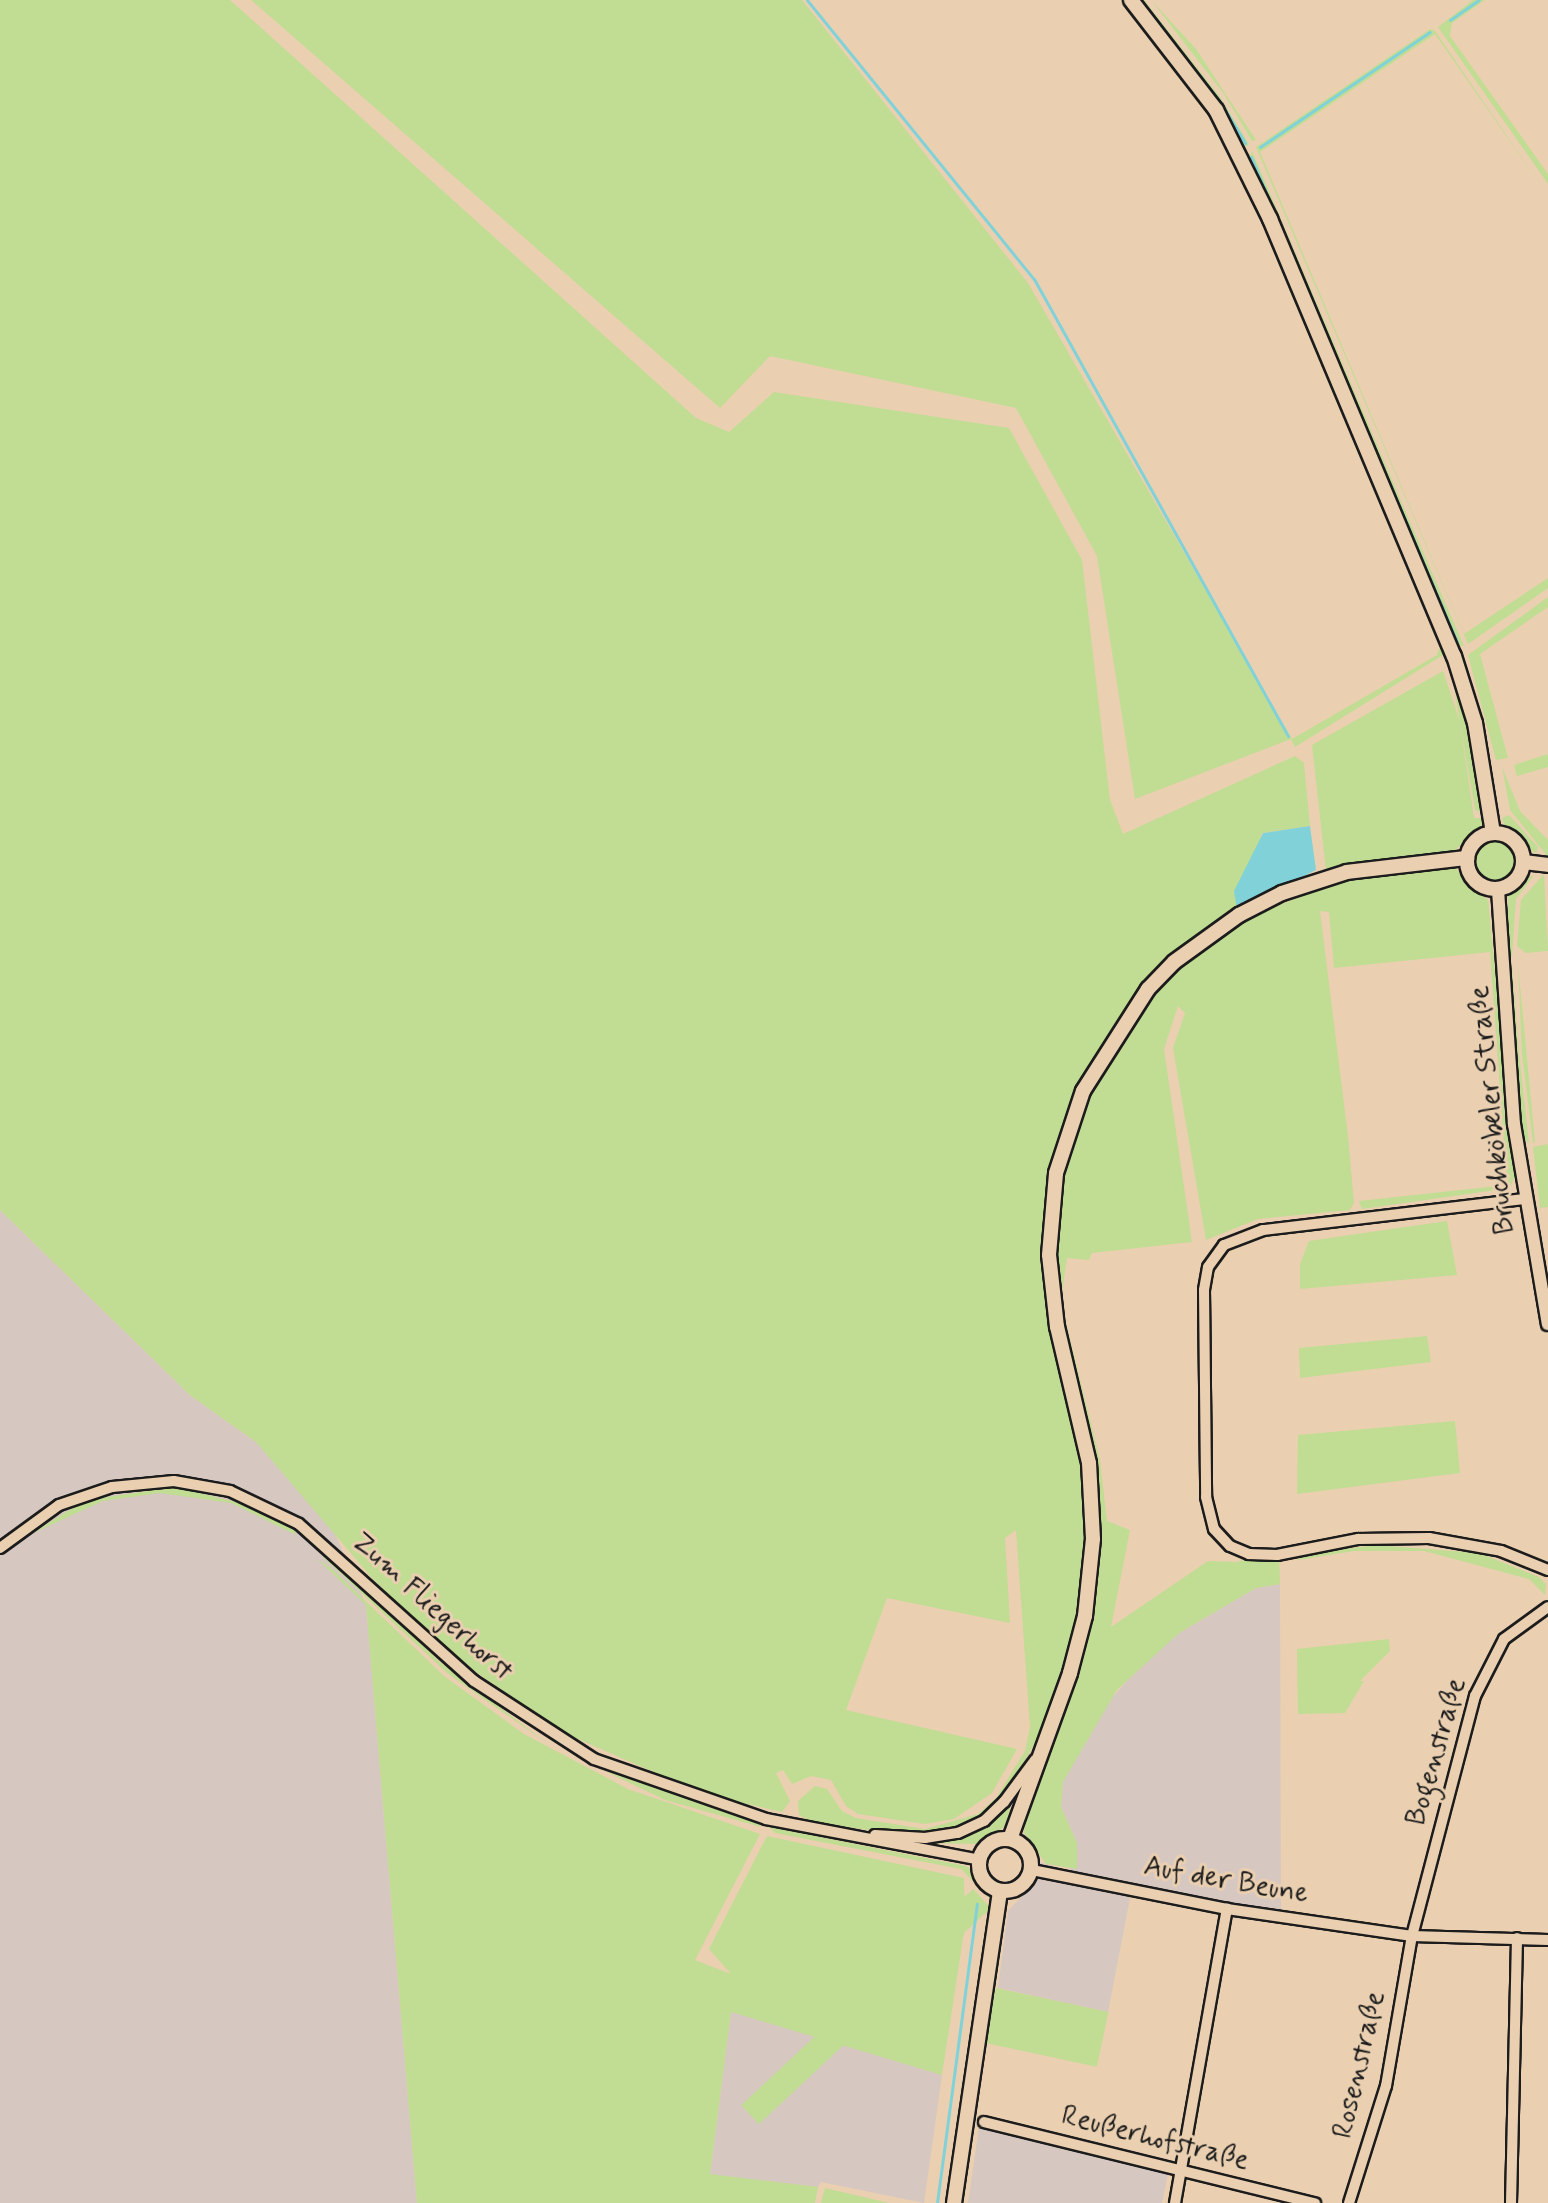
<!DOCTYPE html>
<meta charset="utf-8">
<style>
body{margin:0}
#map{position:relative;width:1548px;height:2203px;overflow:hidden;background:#ead0b1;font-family:Mynerve,sans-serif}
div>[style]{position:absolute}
.built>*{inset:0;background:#d6c7c0}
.green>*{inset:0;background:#c1dc93;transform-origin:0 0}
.round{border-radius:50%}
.water>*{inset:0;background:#81d2d8}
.stream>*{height:3px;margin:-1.5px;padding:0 1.5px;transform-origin:1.5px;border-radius:1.5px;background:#81d2d8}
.roads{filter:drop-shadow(2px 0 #1c1c1c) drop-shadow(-2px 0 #1c1c1c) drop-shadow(0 2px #1c1c1c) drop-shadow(0 -2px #1c1c1c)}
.minor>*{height:10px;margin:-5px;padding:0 5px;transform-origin:5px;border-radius:5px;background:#ead0b1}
.tertiary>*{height:12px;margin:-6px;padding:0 6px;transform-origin:6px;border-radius:6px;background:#ead0b1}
.secondary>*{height:14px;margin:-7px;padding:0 7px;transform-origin:7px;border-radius:7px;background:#ead0b1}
.secondary>.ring{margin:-7px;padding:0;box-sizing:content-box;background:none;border:14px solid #ead0b1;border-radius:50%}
span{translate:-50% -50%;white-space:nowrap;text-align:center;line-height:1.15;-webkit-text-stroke:6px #ead0b1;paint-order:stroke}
.street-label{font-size:28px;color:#1c1c1c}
</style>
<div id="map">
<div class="built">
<div style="clip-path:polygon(0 1210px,191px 1396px,256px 1442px,331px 1524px,366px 1605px,417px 2203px,0 2203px)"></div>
<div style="clip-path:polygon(1280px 1584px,1281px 1911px,1132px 1888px,1108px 2012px,998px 1988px,1008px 1911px,1032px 1886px,1039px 1862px,1070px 1871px,1077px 1843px,1061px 1807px,1063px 1782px,1099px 1713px,1145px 1660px,1179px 1633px,1256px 1588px)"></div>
<div style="clip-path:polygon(731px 2011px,942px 2075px,924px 2203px,821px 2182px,818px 2187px,710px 2175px)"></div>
<div style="clip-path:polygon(979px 2127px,1168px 2174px,1162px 2203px,968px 2203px)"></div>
</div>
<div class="green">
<div style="clip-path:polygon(0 0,230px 0,696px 418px,729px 432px,774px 392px,1009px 428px,1082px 560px,1110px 800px,1123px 834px,1295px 756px,1304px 763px,1310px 826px,1262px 833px,1237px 910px,1145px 985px,1119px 1017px,1079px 1089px,1059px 1143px,1047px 1198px,1043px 1254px,1050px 1329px,1083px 1463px,1087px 1538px,1080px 1616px,1043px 1729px,1002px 1800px,982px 1818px,957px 1831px,926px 1836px,815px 1824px,799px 1815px,798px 1801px,815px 1786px,827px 1789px,842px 1811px,856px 1818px,925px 1829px,978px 1814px,996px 1798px,1025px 1751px,1030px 1727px,1016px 1530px,1005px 1538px,1010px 1623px,887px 1598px,846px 1710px,1017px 1749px,992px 1793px,954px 1819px,925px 1824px,858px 1814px,846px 1806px,831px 1780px,811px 1776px,792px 1784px,783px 1770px,776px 1773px,790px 1801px,782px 1812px,704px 1794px,562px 1732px,450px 1654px,372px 1578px,256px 1442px,191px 1396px,0 1210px)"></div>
<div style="clip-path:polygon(251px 0,802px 0,1028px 283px,1292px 739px,1437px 655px,1441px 644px,1240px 165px,1446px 647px,1443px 655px,1295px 747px,1291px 739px,1135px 799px,1097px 556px,1016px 408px,770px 356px,720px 408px)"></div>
<div style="clip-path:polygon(1137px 0,1144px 0,1220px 97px,1249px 144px,1246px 147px)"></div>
<div style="clip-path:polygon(1151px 0,1196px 49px,1256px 140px,1252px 141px,1224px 94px)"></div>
<div style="clip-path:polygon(1473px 0,1485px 0,1452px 23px,1450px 36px,1548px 174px,1548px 184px,1438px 27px)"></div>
<div style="clip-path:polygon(1430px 29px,1435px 31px,1548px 196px,1435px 34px,1260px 152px,1464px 634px,1548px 578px,1548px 588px,1468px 644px,1256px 147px)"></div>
<div style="clip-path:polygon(1252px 151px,1404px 508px,1464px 646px,1456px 645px,1250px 156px)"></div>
<div style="clip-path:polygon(1548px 597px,1548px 607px,1480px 654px,1508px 758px,1496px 760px,1468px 655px)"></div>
<div style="clip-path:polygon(1451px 669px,1479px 767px,1483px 813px,1475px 810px)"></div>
<div style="clip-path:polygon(1443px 671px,1460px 722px,1474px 818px,1483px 818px,1481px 827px,1455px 850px,1326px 871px,1312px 745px)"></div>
<div style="clip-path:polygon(1548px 754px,1548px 767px,1517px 776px,1514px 765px)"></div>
<div style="clip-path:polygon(1502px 767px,1520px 811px,1548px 840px,1548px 857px,1510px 810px)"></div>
<div style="clip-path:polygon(1509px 815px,1538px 847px,1536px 854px,1505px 826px,1502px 818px)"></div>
<div class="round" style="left:1472px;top:838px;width:46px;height:46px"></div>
<div style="clip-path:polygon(1454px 867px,1488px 900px,1515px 1176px,1510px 1188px,1362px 1209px,1359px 1201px,1507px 1185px,1490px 952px,1334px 968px,1329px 912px,1320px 911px,1348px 1136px,1354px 1203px,1350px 1210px,1258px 1219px,1206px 1240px,1173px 1048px,1185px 1013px,1178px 1006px,1164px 1049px,1192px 1242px,1092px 1253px,1089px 1260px,1067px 1258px,1062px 1292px,1066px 1323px,1100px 1460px,1107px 1521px,1130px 1530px,1111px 1627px,1208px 1561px,1237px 1562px,1279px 1549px,1280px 1584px,1256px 1588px,1179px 1633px,1117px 1690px,1063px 1782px,1061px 1807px,1077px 1843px,1077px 1869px,1046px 1864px,1024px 1833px,1026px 1815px,1075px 1680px,1090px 1623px,1099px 1547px,1097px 1501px,1063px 1333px,1055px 1261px,1062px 1179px,1086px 1097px,1152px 994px,1177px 968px,1242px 920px,1350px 877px)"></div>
<div style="clip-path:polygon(1544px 874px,1548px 951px,1526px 953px,1517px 946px,1521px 900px)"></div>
<div style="clip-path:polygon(1534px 875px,1516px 899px,1512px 956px,1507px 956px,1508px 897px,1521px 881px)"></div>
<div style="clip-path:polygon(1518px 964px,1535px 1142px,1533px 1143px,1522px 1054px)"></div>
<div style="clip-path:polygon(1512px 965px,1519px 1053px,1529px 1143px,1522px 1140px,1513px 1055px)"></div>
<div style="clip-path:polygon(1548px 1144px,1548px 1207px,1540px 1208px,1533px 1147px)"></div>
<div style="clip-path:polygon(1447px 1221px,1457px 1275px,1300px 1289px,1300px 1264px,1309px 1241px)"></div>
<div style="clip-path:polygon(1427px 1336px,1431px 1362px,1300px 1378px,1299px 1348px)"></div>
<div style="clip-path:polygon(1455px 1421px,1460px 1473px,1297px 1494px,1298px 1435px)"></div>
<div style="clip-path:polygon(175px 1487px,256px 1507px,293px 1528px,296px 1535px,231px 1503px,160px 1493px,103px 1501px,29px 1535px,86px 1500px)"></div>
<div style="clip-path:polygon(1375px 1545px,1479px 1553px,1539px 1577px,1546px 1584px,1545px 1595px,1529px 1579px,1424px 1551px,1354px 1551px,1298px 1560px,1299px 1555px)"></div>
<div style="clip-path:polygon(322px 1556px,330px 1557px,440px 1662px,551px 1746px,447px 1673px)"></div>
<div style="clip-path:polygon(317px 1559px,331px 1568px,444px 1676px,524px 1734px,628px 1789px,760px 1834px,695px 1960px,731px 1974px,709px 1949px,767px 1836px,964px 1878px,965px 1925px,942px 2075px,731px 2012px,710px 2174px,818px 2187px,815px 2203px,417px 2203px,366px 1605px)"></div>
<div style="clip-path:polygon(1389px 1639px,1390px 1651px,1360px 1681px,1364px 1681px,1345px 1713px,1298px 1714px,1297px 1649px)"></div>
<div style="clip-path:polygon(603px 1770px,759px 1824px,761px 1827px,665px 1800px)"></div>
<div style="clip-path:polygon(1014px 1794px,1005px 1826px,980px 1844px,923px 1843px,958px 1836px)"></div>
<div style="clip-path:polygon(769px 1827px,966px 1866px,976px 1873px,991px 1900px,961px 1869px,775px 1833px)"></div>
<div style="left:973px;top:1889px;width:26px;height:317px;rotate:47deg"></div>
<div style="left:996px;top:1988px;width:115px;height:56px;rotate:12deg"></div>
<div style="clip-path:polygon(825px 2188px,889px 2203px,821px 2203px)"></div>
</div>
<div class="water">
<div style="clip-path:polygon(1310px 826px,1316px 870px,1237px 910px,1234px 891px,1263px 833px)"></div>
</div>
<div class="stream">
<div style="left:807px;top:0;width:360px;rotate:50.9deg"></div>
<div style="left:1034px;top:279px;width:523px;rotate:60.93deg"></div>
<div style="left:1141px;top:0;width:130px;rotate:52.2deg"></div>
<div style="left:1221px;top:103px;width:47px;rotate:59deg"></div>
<div style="left:1450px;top:20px;width:35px;rotate:-35deg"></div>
<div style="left:1260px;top:147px;width:205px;rotate:-34.1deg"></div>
<div style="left:1251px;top:157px;width:527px;rotate:66.99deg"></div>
<div style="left:937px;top:2203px;width:302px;rotate:-82.4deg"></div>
</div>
<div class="roads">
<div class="minor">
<div style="left:1524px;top:1199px;width:263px;rotate:173.2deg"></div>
<div style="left:1263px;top:1230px;width:42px;rotate:159deg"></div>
<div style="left:1224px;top:1245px;width:27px;rotate:126deg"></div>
<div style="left:1208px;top:1267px;width:23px;rotate:100deg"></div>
<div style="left:1204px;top:1290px;width:207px;rotate:89.4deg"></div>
<div style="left:1206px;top:1497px;width:33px;rotate:76deg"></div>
<div style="left:1214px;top:1529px;width:23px;rotate:47deg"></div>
<div style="left:1230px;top:1546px;width:21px;rotate:23deg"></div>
<div style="left:1249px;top:1554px;width:28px;rotate:2deg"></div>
<div style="left:1277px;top:1555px;width:83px;rotate:-11.2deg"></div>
<div style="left:1358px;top:1539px;width:71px;rotate:-0.8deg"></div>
<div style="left:1429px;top:1538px;width:73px;rotate:10.2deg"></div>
<div style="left:1501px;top:1551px;width:51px;rotate:22deg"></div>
<div style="left:0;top:1548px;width:73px;rotate:-36.1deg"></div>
<div style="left:59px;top:1505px;width:56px;rotate:-18.8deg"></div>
<div style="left:112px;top:1487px;width:62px;rotate:-5.5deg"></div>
<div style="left:174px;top:1481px;width:57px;rotate:10.1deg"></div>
<div style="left:230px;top:1491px;width:76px;rotate:25.6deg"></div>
<div style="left:299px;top:1524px;width:235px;rotate:41.9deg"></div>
<div style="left:474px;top:1681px;width:143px;rotate:33deg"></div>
<div style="left:594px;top:1759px;width:182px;rotate:19.2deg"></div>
<div style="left:766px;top:1819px;width:218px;rotate:10.8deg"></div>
<div style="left:875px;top:1835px;width:50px;rotate:3.4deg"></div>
<div style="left:925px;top:1838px;width:33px;rotate:-9deg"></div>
<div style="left:958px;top:1833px;width:29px;rotate:-25deg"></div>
<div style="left:984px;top:1821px;width:28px;rotate:-44deg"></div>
<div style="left:1004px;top:1802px;width:52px;rotate:-53.6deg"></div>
<div style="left:1032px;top:1870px;width:199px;rotate:11.3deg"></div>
<div style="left:1227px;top:1909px;width:187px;rotate:8.3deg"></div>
<div style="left:1412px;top:1936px;width:136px;rotate:1.7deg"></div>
<div style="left:984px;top:2122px;width:341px;rotate:13.8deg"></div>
<div style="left:1175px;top:2203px;width:299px;rotate:-80deg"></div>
<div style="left:1349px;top:2203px;width:123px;rotate:-72.5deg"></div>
<div style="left:1386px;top:2086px;width:152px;rotate:-80.2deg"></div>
<div style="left:1412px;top:1936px;width:248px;rotate:-75.3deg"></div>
<div style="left:1475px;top:1696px;width:64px;rotate:-63deg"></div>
<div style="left:1504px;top:1639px;width:54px;rotate:-36deg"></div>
<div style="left:1511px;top:2203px;width:265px;rotate:-88.7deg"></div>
</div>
<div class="tertiary">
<div style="left:1498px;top:890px;width:235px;rotate:86.1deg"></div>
<div style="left:1514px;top:1124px;width:203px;rotate:80.4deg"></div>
</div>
<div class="secondary">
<div style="left:1131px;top:0;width:139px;rotate:52.3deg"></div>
<div style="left:1216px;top:110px;width:122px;rotate:63.6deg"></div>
<div style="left:1270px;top:219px;width:474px;rotate:67.2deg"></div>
<div style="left:1454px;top:656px;width:70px;rotate:72.6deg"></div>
<div style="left:1475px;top:723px;width:111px;rotate:80.7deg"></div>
<div class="ring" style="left:1467px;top:833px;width:42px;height:42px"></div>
<div style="left:1524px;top:862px;width:24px;rotate:7deg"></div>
<div class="ring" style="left:979px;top:1839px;width:38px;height:38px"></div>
<div style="left:1010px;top:1839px;width:177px;rotate:-70.1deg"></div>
<div style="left:1070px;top:1673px;width:59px;rotate:-75.3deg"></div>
<div style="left:1085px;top:1616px;width:77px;rotate:-84.1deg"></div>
<div style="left:1093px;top:1539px;width:76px;rotate:-93deg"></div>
<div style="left:1089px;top:1463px;width:140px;rotate:-103.2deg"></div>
<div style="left:1057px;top:1327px;width:72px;rotate:-96.3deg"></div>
<div style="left:1049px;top:1255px;width:82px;rotate:-85.1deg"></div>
<div style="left:1056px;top:1173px;width:86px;rotate:-71.8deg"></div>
<div style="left:1083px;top:1091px;width:121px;rotate:-57.5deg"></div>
<div style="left:1148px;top:989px;width:37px;rotate:-46deg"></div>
<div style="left:1174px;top:962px;width:80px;rotate:-35.9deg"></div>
<div style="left:1239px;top:915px;width:48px;rotate:-27.1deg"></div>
<div style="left:1282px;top:893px;width:68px;rotate:-17.9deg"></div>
<div style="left:1347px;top:872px;width:121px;rotate:-6.7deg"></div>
<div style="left:954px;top:2203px;width:315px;rotate:-81.6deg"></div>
</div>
</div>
<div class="street-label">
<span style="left:1493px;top:1110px;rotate:-96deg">Bruchköbeler Straße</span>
<span style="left:432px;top:1607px;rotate:42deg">Zum Fliegerhorst</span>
<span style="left:1437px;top:1752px;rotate:-74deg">Bogenstraße</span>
<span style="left:1226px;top:1881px;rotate:10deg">Auf der Beune</span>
<span style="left:1360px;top:2065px;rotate:-77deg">Rosenstraße</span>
<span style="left:1155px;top:2139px;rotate:14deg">Reußerhofstraße</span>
</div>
</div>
